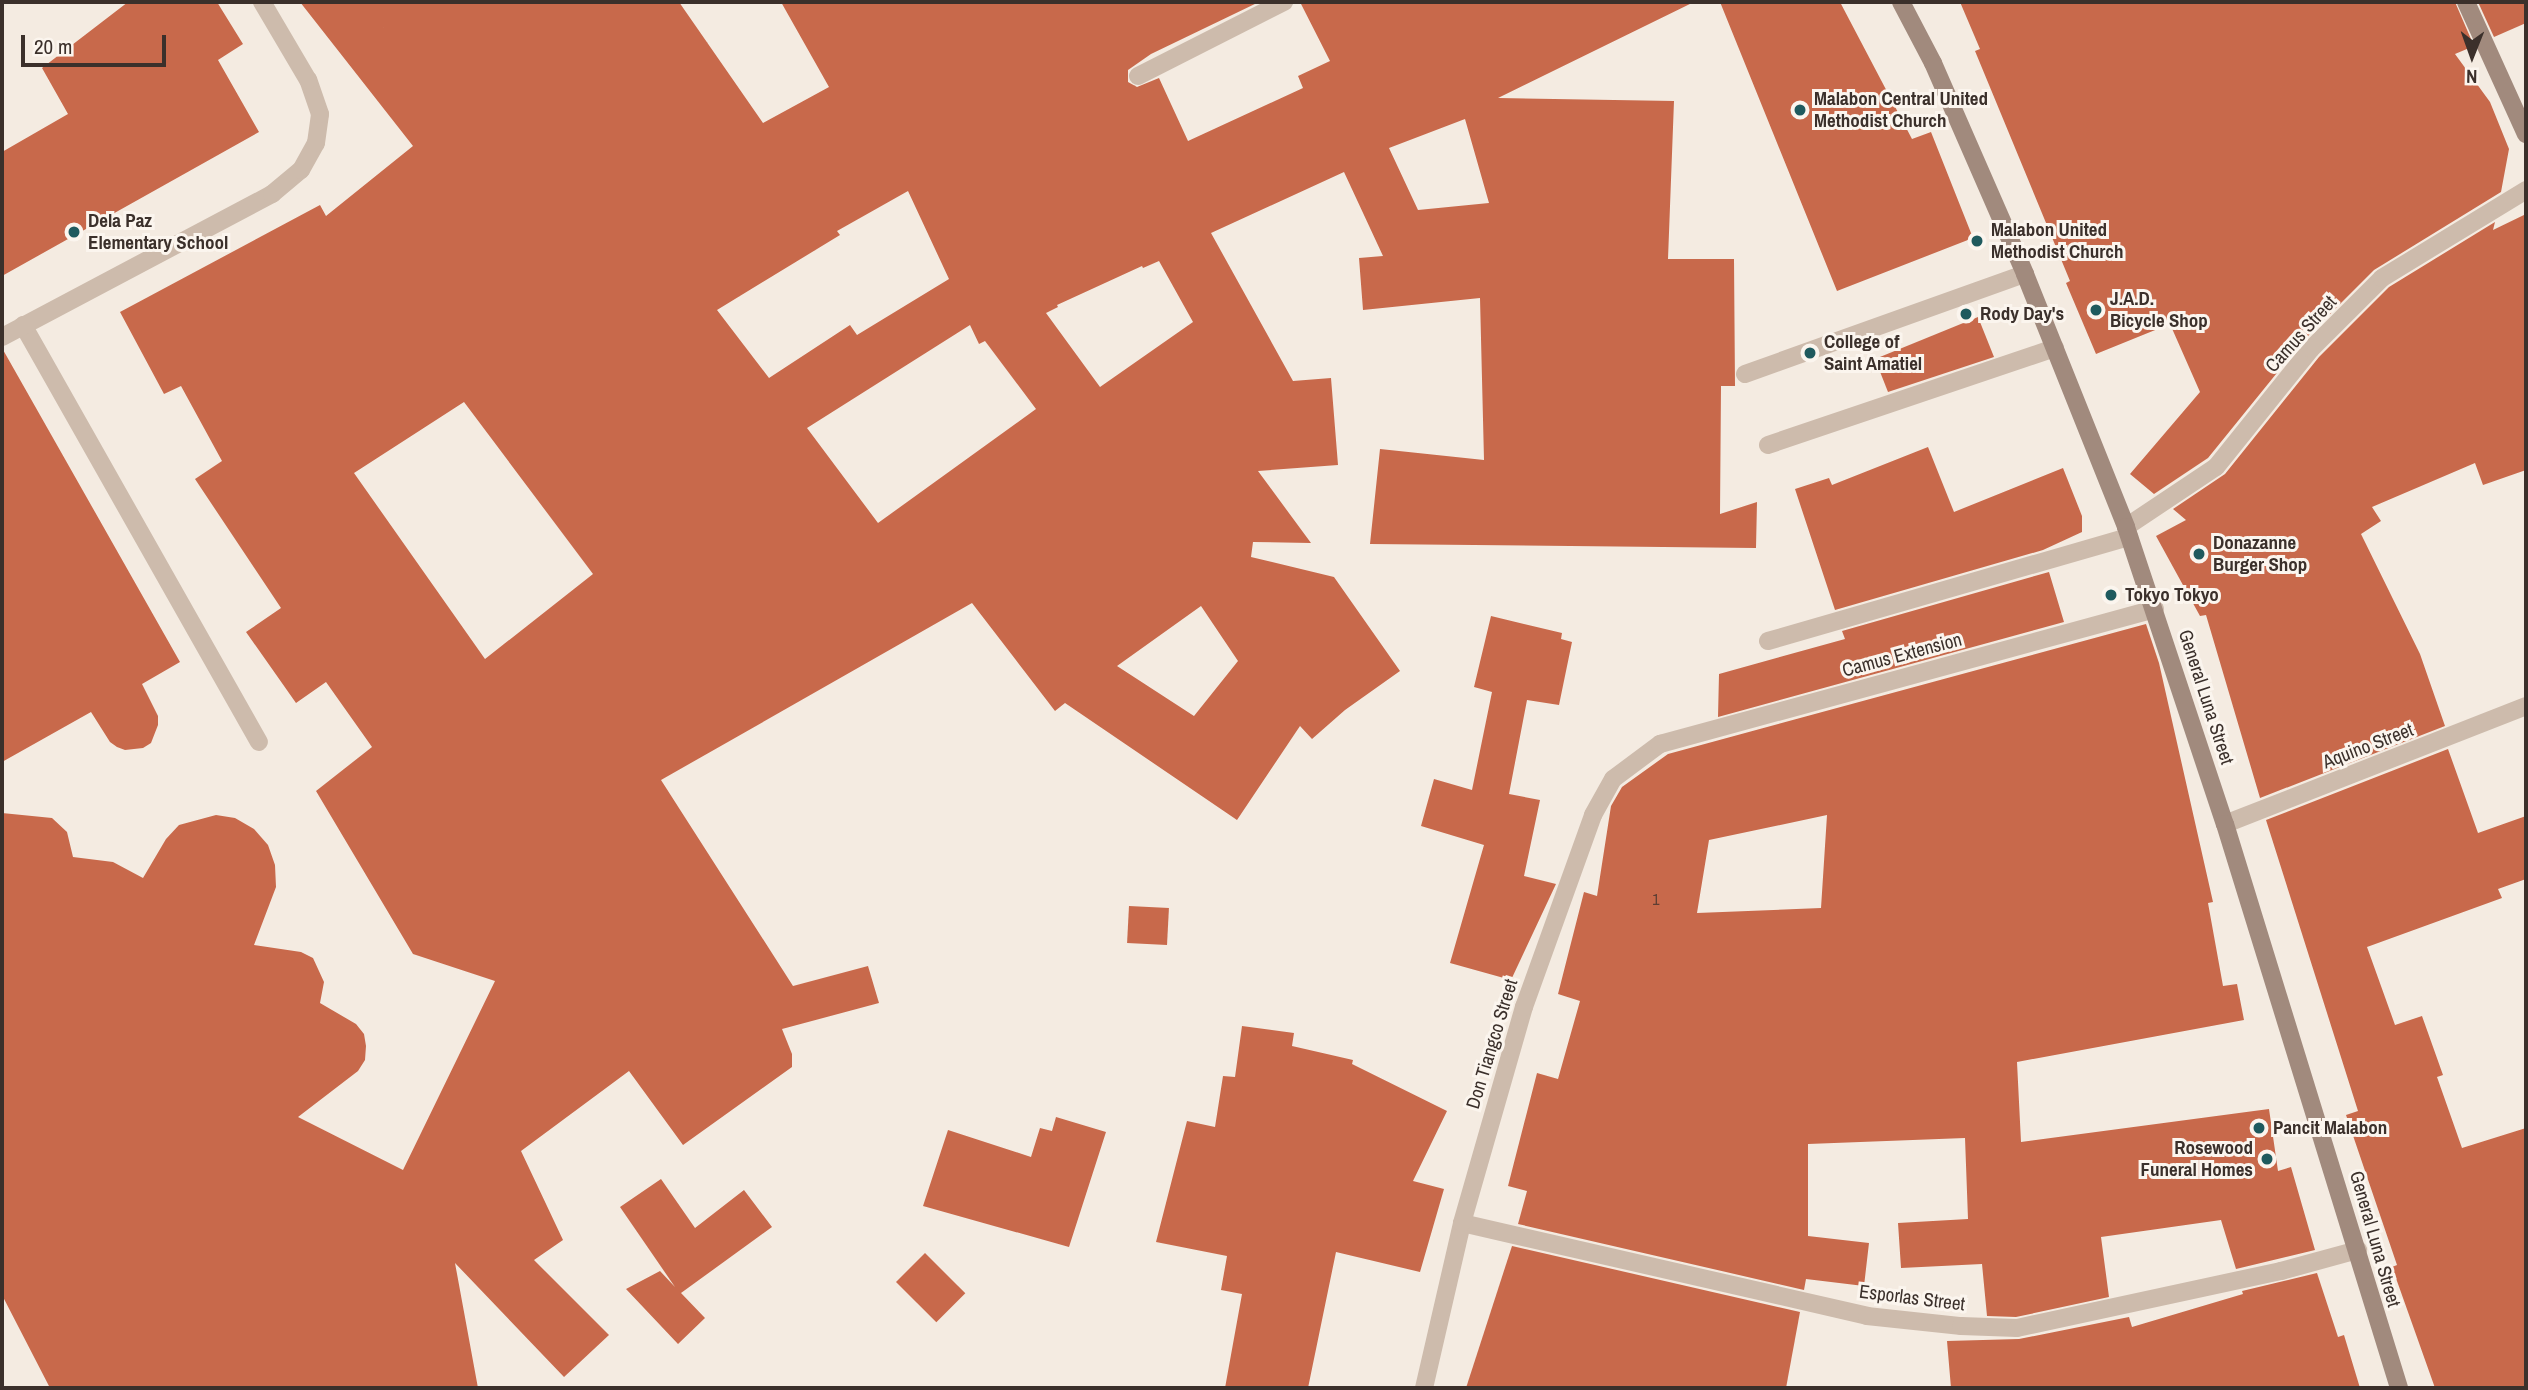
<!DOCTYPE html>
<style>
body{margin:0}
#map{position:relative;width:2528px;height:1390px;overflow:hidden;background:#f4ebe1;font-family:"Archivo Narrow",sans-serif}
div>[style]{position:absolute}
.building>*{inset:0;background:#c8694b;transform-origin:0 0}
.service>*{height:18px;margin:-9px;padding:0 9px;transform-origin:9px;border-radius:9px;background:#cdbbac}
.pedestrian>*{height:18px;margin:-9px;padding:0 9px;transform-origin:9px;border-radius:9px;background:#cdbbac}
.minor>*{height:18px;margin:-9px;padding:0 9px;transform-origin:9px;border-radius:9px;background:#cdbbac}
.secondary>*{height:18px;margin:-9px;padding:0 9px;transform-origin:9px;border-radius:9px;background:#a18a7d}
.dots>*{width:19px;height:19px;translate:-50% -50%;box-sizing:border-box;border:4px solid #fbf5ee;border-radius:50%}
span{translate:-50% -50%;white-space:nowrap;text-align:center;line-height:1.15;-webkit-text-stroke:6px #fbf5ee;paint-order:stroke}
.number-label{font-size:16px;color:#5e3e33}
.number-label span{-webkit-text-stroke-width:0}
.poi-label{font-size:19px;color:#3b302b;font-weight:700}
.left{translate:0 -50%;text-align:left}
.right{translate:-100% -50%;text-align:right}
.street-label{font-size:19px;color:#3b302b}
.frame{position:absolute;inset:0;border:4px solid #3b302b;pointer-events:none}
.north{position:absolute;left:2437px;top:21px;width:70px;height:70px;-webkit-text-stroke:5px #fbf5ee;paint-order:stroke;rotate:181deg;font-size:19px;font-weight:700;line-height:28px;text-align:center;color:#3b302b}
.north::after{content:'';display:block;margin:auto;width:24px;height:32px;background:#3b302b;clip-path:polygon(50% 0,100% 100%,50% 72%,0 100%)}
.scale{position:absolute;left:21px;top:35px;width:145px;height:32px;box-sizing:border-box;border:4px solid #3b302b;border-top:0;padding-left:9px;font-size:21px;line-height:24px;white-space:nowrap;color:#3b302b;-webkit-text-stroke:5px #fbf5ee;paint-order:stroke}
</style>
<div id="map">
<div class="building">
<div style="clip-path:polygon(128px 2px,217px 2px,243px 44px,218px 60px,259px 132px,2px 276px,2px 152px,68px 114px,42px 68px)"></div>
<div style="clip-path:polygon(evenodd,300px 2px,679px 2px,763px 123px,829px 87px,781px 2px,1259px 2px,1151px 54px,1128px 70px,1128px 82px,1137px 87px,1159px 78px,1188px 141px,1303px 88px,1298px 76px,1330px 61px,1300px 2px,1694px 2px,1498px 98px,1674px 101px,1668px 259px,1734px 259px,1735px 386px,1721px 386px,1720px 514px,1757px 502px,1756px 548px,1370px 544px,1380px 449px,1484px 460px,1480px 298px,1363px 310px,1359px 258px,1383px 256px,1344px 172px,1211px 233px,1293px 381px,1331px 378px,1338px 465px,1258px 471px,1311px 543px,1253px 542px,1251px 557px,1334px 577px,1400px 671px,1345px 710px,1312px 739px,1300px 726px,1237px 820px,1065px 703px,1055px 711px,972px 603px,661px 780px,793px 986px,868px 966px,879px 1003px,782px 1029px,792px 1054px,792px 1067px,683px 1145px,629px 1071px,521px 1151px,563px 1240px,534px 1260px,609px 1335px,564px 1377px,455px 1263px,478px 1388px,50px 1388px,2px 1295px,2px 813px,52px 818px,67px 832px,73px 857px,113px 862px,143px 878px,166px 839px,179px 825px,216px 815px,235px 818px,254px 829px,268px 845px,275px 865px,276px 887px,254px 945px,301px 952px,313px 958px,324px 982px,320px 1003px,356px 1024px,364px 1034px,366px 1046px,365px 1060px,358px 1071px,298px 1117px,403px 1170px,495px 981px,413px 954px,316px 791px,372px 747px,326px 682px,296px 703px,246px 632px,281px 608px,195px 479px,222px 461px,181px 386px,164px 394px,120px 312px,320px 205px,326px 216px,413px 146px,300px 2px,1465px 119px,1489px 203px,1418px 210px,1389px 148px,1465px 119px,300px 2px,908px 191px,949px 279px,857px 335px,850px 325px,769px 378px,717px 310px,840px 235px,837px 231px,908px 191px,300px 2px,1159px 261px,1193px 322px,1100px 387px,1046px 313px,1058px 307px,1057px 305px,1142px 266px,1143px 268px,1159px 261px,300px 2px,970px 325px,979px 344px,985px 341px,1036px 409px,878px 523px,807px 428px,970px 325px,300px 2px,464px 402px,593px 574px,485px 659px,354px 473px,464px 402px,300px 2px,1201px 606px,1238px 661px,1194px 716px,1117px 666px,1201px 606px)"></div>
<div style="clip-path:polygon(1720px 2px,1840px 2px,1912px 139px,1931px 132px,1973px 238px,1837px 291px)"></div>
<div style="clip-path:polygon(1960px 2px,2455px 2px,2474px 46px,2455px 54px,2490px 102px,2509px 149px,2501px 192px,2374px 270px,2302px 342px,2208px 458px,2154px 494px,2130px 474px,2200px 392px,2170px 324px,2096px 354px,2066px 283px,2070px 281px,1975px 51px,1980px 49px)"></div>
<div style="clip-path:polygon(2478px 2px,2526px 2px,2526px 23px,2494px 37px)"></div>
<div style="clip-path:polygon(2526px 214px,2526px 470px,2483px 485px,2475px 463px,2372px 507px,2381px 521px,2361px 534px,2420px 654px,2445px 726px,2260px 798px,2206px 615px,2200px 616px,2156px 536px,2186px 520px,2173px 509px,2225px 474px,2319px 357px,2389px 287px,2495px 222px,2493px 230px)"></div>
<div style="clip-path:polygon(1978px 317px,1994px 357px,1888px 392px,1875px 359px)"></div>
<div style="clip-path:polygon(2px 348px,180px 662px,142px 684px,158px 716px,158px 725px,151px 743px,143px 748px,125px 750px,117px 747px,110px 742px,91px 712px,2px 762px)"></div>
<div style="clip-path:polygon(1928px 447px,1954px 512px,2063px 468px,2082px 516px,2082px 532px,2043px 550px,1835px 610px,1795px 489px,1829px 478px,1832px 485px)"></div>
<div style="clip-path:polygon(2049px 572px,2064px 622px,1718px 717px,1719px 674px,1845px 639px,1842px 631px)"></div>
<div style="clip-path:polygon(1491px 616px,1562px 633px,1561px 639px,1572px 642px,1559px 705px,1527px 700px,1509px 794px,1540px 800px,1524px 876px,1556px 884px,1511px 980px,1450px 963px,1484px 845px,1421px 826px,1434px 779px,1472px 790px,1492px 692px,1474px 687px)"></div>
<div style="clip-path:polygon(evenodd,2146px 624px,2159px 663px,2213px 902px,2208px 903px,2223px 986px,2237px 984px,2244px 1020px,2017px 1062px,2021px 1142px,2269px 1109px,2278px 1171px,2291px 1167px,2315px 1250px,2236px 1269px,2221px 1220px,2101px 1237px,2109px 1297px,2016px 1317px,1987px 1316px,1982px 1264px,1901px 1268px,1898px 1223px,1968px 1219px,1965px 1138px,1808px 1144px,1808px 1236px,1869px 1243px,1864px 1286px,1806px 1279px,1804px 1290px,1518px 1224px,1527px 1191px,1508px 1186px,1537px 1073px,1558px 1079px,1580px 1001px,1558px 994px,1584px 892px,1597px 896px,1611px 806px,1622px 787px,1668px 754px,2146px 624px,1827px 815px,1821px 908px,1697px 913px,1709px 840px,1827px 815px)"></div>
<div style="clip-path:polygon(2448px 749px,2478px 833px,2526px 816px,2526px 879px,2498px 889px,2502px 898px,2367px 947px,2395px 1025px,2422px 1016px,2443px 1075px,2437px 1077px,2462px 1148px,2526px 1128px,2526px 1388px,2435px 1388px,2392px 1267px,2397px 1265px,2346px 1115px,2358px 1111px,2266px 820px)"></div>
<div style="left:1129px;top:906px;width:40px;height:37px;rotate:3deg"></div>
<div style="clip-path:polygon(1242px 1026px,1294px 1033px,1292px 1046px,1353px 1060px,1352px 1064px,1447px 1111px,1413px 1181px,1444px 1189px,1420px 1272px,1336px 1252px,1308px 1388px,1225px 1388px,1242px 1294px,1221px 1290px,1227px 1256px,1156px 1242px,1187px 1121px,1215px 1127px,1223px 1076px,1235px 1077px)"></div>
<div style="clip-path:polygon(1056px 1117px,1106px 1132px,1069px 1247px,923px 1206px,948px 1130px,1031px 1157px,1040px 1128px,1052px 1131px)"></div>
<div style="clip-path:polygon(661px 1179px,695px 1228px,744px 1190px,772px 1227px,681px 1293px,705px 1318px,678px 1344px,626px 1289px,660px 1271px,675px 1287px,620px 1207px)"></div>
<div style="clip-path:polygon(1512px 1246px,1800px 1312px,1786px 1388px,1466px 1388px)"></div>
<div style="left:925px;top:1253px;width:57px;height:41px;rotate:45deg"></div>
<div style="clip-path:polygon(2317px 1273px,2338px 1337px,2344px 1335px,2360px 1388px,1951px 1388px,1947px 1341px,2019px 1339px,2129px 1317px,2132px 1327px,2243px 1294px,2242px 1291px)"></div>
</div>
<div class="service">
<div style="left:23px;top:325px;width:479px;rotate:60.5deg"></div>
<div style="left:1745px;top:374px;width:297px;rotate:-19.7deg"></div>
<div style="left:1768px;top:445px;width:303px;rotate:-18.7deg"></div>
<div style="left:1768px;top:641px;width:376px;rotate:-16.1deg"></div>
</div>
<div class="pedestrian">
<div style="left:1138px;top:76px;width:164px;rotate:-26.9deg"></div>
</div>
<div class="minor">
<div style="left:2px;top:337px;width:306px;rotate:-27.9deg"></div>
<div style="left:272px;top:194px;width:38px;rotate:-40deg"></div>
<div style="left:301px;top:170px;width:31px;rotate:-61deg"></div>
<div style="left:316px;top:143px;width:29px;rotate:-82deg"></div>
<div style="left:320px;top:114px;width:36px;rotate:-109deg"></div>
<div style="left:308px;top:80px;width:91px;rotate:-120.5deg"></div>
<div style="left:2126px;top:527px;width:108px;rotate:-33.7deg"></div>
<div style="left:2216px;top:467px;width:151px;rotate:-51.2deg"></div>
<div style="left:2311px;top:349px;width:100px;rotate:-45deg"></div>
<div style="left:2382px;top:278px;width:169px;rotate:-31.4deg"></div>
<div style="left:2225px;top:824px;width:323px;rotate:-21.4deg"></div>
<div style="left:1462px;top:1223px;width:416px;rotate:12.9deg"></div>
<div style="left:1867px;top:1316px;width:95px;rotate:6.1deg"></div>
<div style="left:1961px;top:1326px;width:56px;rotate:2deg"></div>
<div style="left:2017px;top:1328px;width:270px;rotate:-12.2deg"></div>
<div style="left:2281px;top:1271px;width:80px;rotate:-15.3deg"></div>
<div style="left:1424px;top:1388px;width:169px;rotate:-77deg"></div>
<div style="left:1462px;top:1223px;width:225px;rotate:-74deg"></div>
<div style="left:1524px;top:1007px;width:204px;rotate:-70.2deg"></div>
<div style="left:1593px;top:815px;width:41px;rotate:-60.9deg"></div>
<div style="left:1613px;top:779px;width:59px;rotate:-36.7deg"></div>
<div style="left:1660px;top:744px;width:513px;rotate:-15.26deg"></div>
</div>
<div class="secondary">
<div style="left:1901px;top:2px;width:69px;rotate:62.3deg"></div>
<div style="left:1933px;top:63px;width:230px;rotate:66.4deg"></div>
<div style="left:2025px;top:274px;width:272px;rotate:68.2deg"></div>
<div style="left:2126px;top:527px;width:313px;rotate:71.6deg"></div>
<div style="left:2225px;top:824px;width:590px;rotate:72.85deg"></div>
<div style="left:2466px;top:2px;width:145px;rotate:65.6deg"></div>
</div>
<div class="dots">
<div style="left:1800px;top:110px;background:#1f5a5e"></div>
<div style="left:74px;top:232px;background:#1f5a5e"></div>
<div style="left:1977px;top:241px;background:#1f5a5e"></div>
<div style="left:2096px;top:310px;background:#1f5a5e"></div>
<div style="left:1966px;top:314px;background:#1f5a5e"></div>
<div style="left:1810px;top:353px;background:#1f5a5e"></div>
<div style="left:2199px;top:554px;background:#1f5a5e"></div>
<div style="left:2111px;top:595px;background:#1f5a5e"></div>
<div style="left:2259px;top:1128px;background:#1f5a5e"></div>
<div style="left:2267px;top:1159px;background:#1f5a5e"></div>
</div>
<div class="number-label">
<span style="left:1656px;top:899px">1</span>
</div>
<div class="poi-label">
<span class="left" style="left:1814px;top:110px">Malabon Central United<br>Methodist Church</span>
<span class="left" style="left:88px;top:232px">Dela Paz<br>Elementary School</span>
<span class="left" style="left:1991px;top:241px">Malabon United<br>Methodist Church</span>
<span class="left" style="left:2110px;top:310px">J.A.D.<br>Bicycle Shop</span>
<span class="left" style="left:1980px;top:314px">Rody Day's</span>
<span class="left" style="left:1824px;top:353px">College of<br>Saint Amatiel</span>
<span class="left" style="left:2213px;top:554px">Donazanne<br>Burger Shop</span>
<span class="left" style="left:2125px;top:595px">Tokyo Tokyo</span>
<span class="left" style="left:2273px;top:1128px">Pancit Malabon</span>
<span class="right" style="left:2253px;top:1159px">Rosewood<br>Funeral Homes</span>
</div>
<div class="street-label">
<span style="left:2301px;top:334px;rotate:-48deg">Camus Street</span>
<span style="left:1902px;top:655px;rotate:-15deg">Camus Extension</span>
<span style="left:2206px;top:697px;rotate:72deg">General Luna Street</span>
<span style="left:2368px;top:746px;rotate:-21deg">Aquino Street</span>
<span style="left:1492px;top:1044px;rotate:-73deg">Don Tiangco Street</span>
<span style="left:2375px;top:1239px;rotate:74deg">General Luna Street</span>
<span style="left:1912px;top:1298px;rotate:7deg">Esporlas Street</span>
</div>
<div class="frame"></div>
<div class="north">N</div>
<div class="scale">20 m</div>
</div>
